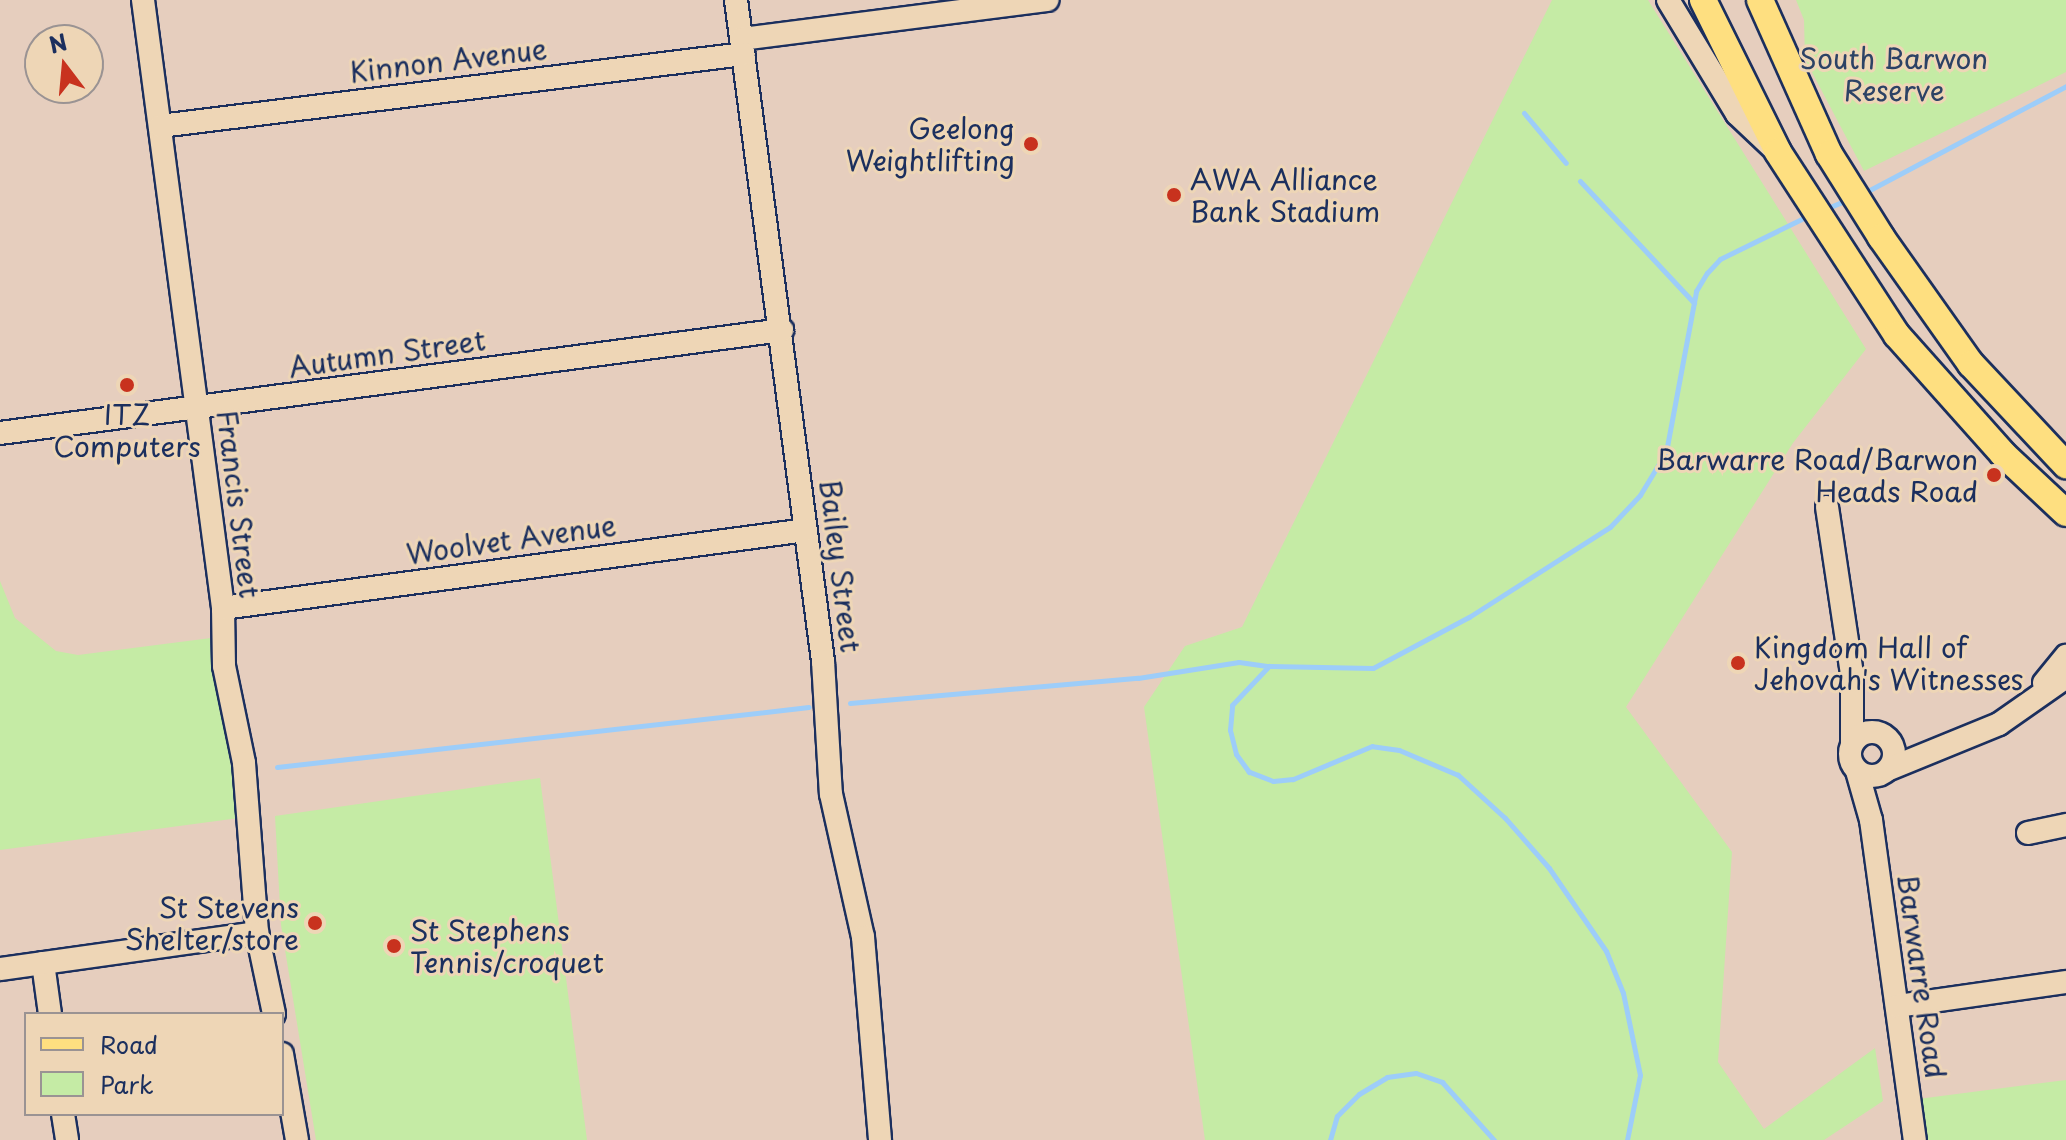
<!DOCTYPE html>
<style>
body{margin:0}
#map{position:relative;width:2066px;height:1140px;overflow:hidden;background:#e6cebe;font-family:"Playpen Sans",sans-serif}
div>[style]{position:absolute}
.green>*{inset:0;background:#c5eba5}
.stream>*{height:5px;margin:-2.5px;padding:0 2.5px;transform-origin:2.5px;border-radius:2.5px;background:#9dcdf9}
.roads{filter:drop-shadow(2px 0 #1b2f5e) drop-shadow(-2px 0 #1b2f5e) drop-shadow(0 2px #1b2f5e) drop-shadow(0 -2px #1b2f5e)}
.minor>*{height:22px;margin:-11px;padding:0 11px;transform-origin:11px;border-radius:11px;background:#eed6b6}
.minor>.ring{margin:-11px;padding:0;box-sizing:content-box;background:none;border:22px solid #eed6b6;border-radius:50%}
.major>*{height:26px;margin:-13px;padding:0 13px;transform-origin:13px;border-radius:13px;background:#fedf80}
.dots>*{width:22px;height:22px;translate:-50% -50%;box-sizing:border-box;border:4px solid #eed6b6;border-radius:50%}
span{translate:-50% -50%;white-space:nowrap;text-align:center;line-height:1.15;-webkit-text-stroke:6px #eed6b6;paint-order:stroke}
.park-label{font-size:28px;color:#2c4265}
.street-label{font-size:28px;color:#1b2f5e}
.poi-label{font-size:28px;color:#1b2f5e}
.right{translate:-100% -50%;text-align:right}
.left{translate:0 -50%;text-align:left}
.legend{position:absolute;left:24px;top:1012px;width:260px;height:104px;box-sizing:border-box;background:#eed6b6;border:2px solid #9a9393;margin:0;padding:10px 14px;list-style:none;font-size:24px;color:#1b2f5e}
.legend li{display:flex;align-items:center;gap:16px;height:40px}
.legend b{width:40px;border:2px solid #9a9393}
.north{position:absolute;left:24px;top:24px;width:80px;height:80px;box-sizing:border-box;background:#eed6b6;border:2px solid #9a9393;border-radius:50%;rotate:344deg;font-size:22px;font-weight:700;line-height:32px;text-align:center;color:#1b2f5e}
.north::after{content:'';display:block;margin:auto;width:28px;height:36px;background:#c8321e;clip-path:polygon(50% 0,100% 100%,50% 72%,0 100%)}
</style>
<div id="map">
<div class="green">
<div style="clip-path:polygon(1552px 0,1648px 0,1866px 349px,1793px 443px,1626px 707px,1732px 852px,1718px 1062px,1764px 1129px,1875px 1048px,1883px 1101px,1824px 1140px,1205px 1140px,1144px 707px,1185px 646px,1242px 627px)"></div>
<div style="clip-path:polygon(1796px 0,2066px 0,2066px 72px,1864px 171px,1805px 59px,1804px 20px)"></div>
<div style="clip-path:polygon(0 581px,15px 618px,56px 651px,78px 655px,211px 638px,239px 818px,0 850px)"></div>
<div style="clip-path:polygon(540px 778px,587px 1140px,316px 1140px,281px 925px,275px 816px)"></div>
<div style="clip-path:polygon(2066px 1080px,2066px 1140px,1927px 1140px,1918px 1099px)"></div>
</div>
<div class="stream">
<div style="left:1524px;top:113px;width:65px;rotate:50deg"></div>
<div style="left:1580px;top:181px;width:167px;rotate:46.9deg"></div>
<div style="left:1864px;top:193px;width:229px;rotate:-27.9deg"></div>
<div style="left:1823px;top:210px;width:26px;rotate:-23deg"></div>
<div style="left:850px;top:703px;width:289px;rotate:-5deg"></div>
<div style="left:1138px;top:678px;width:102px;rotate:-9deg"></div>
<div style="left:1239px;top:662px;width:30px;rotate:8deg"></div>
<div style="left:277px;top:767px;width:535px;rotate:-6.43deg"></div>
<div style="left:1330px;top:1140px;width:25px;rotate:-74deg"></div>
<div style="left:1337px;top:1116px;width:31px;rotate:-45deg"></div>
<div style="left:1359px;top:1094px;width:33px;rotate:-31deg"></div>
<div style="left:1387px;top:1077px;width:29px;rotate:-8deg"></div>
<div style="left:1416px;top:1073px;width:28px;rotate:19deg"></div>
<div style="left:1442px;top:1082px;width:78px;rotate:48.1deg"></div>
<div style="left:1627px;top:1140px;width:66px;rotate:-78.7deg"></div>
<div style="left:1640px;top:1075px;width:84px;rotate:-101.7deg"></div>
<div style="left:1623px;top:993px;width:45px;rotate:-112deg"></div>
<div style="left:1606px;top:951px;width:101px;rotate:-124.5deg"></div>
<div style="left:1549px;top:868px;width:67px;rotate:-131.3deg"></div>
<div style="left:1505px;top:818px;width:64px;rotate:-137.5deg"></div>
<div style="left:1458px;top:775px;width:64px;rotate:-157deg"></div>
<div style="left:1399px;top:750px;width:27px;rotate:-172deg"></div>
<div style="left:1372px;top:746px;width:86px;rotate:157.3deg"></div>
<div style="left:1293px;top:779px;width:20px;rotate:174deg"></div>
<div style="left:1273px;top:781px;width:26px;rotate:-159deg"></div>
<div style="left:1249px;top:772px;width:22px;rotate:-126deg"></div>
<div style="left:1236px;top:754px;width:25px;rotate:-104deg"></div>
<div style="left:1230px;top:730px;width:25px;rotate:-85deg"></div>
<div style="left:1232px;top:705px;width:54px;rotate:-46.5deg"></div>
<div style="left:1269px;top:666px;width:104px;rotate:1.1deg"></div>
<div style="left:1373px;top:668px;width:109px;rotate:-28deg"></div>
<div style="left:1469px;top:617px;width:167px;rotate:-32.6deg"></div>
<div style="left:1610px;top:527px;width:44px;rotate:-46.8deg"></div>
<div style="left:1640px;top:495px;width:50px;rotate:-58.8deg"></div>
<div style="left:1666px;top:452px;width:164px;rotate:-79.4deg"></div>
<div style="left:1696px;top:291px;width:21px;rotate:-59deg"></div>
<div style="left:1707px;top:273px;width:19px;rotate:-47deg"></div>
<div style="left:1720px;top:259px;width:100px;rotate:-26.1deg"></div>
</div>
<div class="roads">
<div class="minor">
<div style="left:143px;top:0;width:613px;rotate:82.5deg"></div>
<div style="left:223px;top:608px;width:58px;rotate:89deg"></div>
<div style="left:224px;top:666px;width:99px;rotate:78.3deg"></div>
<div style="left:244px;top:763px;width:170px;rotate:85.6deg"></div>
<div style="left:257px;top:933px;width:83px;rotate:78.1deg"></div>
<div style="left:736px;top:0;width:667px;rotate:82.5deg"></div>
<div style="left:823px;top:661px;width:133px;rotate:86.6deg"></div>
<div style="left:831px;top:794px;width:147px;rotate:77.4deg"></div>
<div style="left:863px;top:937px;width:204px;rotate:85.2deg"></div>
<div style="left:1668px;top:0;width:133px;rotate:58.8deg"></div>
<div style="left:1737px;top:114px;width:51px;rotate:43.4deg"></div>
<div style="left:742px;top:39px;width:308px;rotate:-7.3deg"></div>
<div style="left:160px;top:126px;width:588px;rotate:-7.03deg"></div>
<div style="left:0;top:433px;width:789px;rotate:-7.5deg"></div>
<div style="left:1827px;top:507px;width:170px;rotate:81.5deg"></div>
<div style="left:1852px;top:675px;width:69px;rotate:90deg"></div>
<div style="left:223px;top:608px;width:588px;rotate:-7.62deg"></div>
<div style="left:2044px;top:683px;width:35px;rotate:-51deg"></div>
<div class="ring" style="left:1850px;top:732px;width:22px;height:22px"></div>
<div style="left:1889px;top:769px;width:119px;rotate:-22.2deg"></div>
<div style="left:1999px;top:724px;width:82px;rotate:-35deg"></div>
<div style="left:1857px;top:771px;width:51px;rotate:74.1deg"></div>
<div style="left:1871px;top:820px;width:323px;rotate:82.2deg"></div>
<div style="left:2028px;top:833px;width:39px;rotate:-12deg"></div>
<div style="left:43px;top:963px;width:51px;rotate:82.2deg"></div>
<div style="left:0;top:969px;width:260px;rotate:-8deg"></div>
<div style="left:1897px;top:1006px;width:171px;rotate:-8.1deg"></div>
<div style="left:282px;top:1054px;width:87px;rotate:80.1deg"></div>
<div style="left:63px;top:1114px;width:26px;rotate:81deg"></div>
</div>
<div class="major">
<div style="left:1703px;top:0;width:169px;rotate:63.7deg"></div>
<div style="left:1778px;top:152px;width:218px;rotate:57deg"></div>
<div style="left:1897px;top:335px;width:159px;rotate:48.3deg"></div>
<div style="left:2003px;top:454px;width:86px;rotate:43.1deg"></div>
<div style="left:1760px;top:0;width:169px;rotate:65.9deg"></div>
<div style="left:1829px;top:154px;width:98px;rotate:57.9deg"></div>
<div style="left:1881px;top:237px;width:156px;rotate:54.7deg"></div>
<div style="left:1971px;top:364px;width:139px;rotate:46.8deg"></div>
</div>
</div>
<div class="dots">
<div style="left:1031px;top:144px;background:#c8321e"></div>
<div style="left:1174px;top:195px;background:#c8321e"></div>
<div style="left:127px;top:385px;background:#c8321e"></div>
<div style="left:1994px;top:475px;background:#c8321e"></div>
<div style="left:1738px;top:663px;background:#c8321e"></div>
<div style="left:315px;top:923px;background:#c8321e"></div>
<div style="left:394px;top:946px;background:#c8321e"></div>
</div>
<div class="park-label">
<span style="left:1894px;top:74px">South Barwon<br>Reserve</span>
</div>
<div class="street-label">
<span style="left:448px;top:60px;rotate:-7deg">Kinnon Avenue</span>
<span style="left:387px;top:353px;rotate:-8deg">Autumn Street</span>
<span style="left:239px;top:504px;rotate:83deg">Francis Street</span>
<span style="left:511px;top:539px;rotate:-8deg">Woolvet Avenue</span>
<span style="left:841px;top:566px;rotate:83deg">Bailey Street</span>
<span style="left:1922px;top:976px;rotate:82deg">Barwarre Road</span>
</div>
<div class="poi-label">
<span class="right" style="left:1015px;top:144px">Geelong<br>Weightlifting</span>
<span class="left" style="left:1190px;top:195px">AWA Alliance<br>Bank Stadium</span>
<span style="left:127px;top:430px">ITZ<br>Computers</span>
<span class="right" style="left:1978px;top:475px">Barwarre Road/Barwon<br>Heads Road</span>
<span class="left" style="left:1754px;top:663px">Kingdom Hall of<br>Jehovah's Witnesses</span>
<span class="right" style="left:299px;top:923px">St Stevens<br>Shelter/store</span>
<span class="left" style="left:410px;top:946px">St Stephens<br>Tennis/croquet</span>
</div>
<ul class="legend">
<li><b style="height:10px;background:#fedf80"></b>Road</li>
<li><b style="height:22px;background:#c5eba5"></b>Park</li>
</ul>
<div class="north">N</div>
</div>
